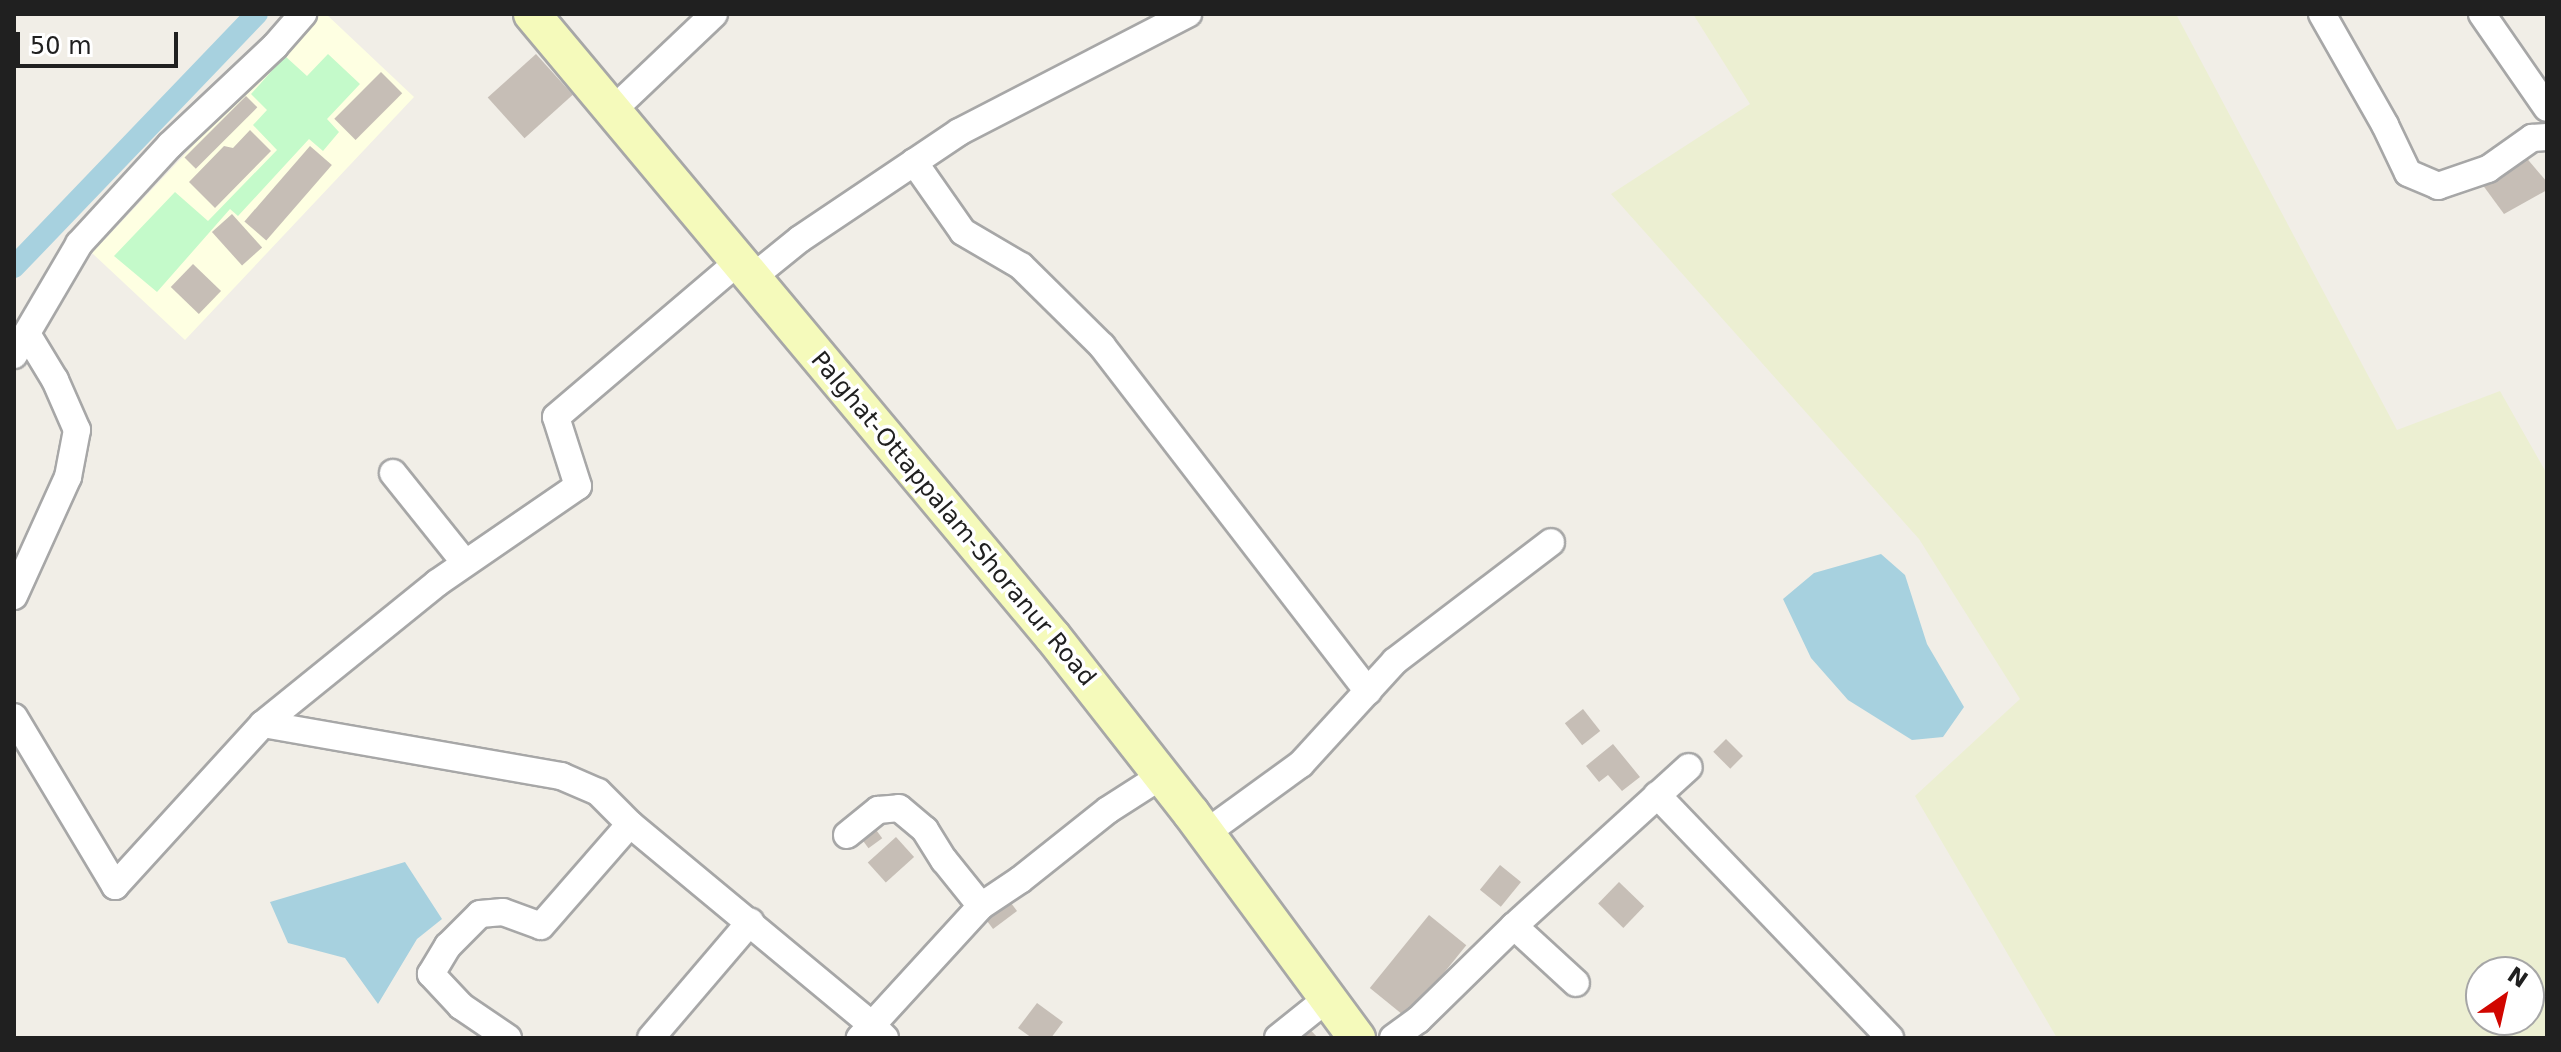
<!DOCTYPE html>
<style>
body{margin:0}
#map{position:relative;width:2561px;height:1052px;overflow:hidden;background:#f1eee7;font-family:"DejaVu Sans",sans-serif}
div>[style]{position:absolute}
.education>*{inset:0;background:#feffe2}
.farmland>*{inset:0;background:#ecefd2}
.park>*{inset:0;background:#c4faca}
.water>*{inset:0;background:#a7d1df}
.canal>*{height:22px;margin:-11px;padding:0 11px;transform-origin:11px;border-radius:11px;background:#a7d1df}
.building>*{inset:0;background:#c6beb6;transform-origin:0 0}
.roads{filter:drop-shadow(2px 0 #a7a7a7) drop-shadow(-2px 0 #a7a7a7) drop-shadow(0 2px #a7a7a7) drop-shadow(0 -2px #a7a7a7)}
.minor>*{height:26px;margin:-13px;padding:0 13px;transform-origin:13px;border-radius:13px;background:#fff}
.secondary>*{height:36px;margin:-18px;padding:0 18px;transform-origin:18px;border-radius:18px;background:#f5fabb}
span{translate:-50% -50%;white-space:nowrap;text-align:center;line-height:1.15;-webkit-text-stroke:7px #fff;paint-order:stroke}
.street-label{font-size:24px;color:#202020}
.frame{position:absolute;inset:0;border:16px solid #202020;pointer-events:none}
.north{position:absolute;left:2465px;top:956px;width:80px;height:80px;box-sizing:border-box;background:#fff;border:2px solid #a6a6a6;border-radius:50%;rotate:34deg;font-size:22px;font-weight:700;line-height:32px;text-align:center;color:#202020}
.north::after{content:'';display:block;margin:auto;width:28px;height:36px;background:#d10600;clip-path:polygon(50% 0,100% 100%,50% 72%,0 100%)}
.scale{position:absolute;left:16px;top:32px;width:162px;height:36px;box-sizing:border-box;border:4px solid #202020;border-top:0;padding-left:10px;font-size:24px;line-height:28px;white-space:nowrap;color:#202020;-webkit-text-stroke:6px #fff;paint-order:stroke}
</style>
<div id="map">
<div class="education">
<div style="clip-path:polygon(317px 14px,326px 14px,414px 97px,185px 340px,92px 253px)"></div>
</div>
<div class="farmland">
<div style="clip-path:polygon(evenodd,1693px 14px,2176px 14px,2397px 430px,2500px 391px,2547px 474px,2547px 1038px,2057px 1038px,1915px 796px,2020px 699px,1919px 539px,1611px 194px,1750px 104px,1693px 14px,2481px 972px,2529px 972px,2529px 1020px,2481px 1020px,2481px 972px)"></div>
</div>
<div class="park">
<div style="clip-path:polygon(328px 54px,360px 84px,327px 119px,339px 132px,323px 151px,309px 139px,238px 216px,230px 209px,157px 292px,114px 256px,175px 192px,208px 221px,277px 150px,253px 125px,267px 110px,251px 94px,285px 56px,307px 76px)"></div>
</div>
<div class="water">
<div style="clip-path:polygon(1881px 554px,1905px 575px,1927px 644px,1964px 707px,1943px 737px,1912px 740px,1848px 700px,1811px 658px,1783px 599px,1814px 573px)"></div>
<div style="clip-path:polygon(405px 862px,442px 919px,417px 939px,378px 1004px,345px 958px,288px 943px,270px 902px)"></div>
</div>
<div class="canal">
<div style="left:14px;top:267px;width:351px;rotate:-46.2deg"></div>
</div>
<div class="building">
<div style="left:536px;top:54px;width:55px;height:65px;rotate:48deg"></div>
<div style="left:381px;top:72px;width:30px;height:66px;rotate:45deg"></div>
<div style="left:246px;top:96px;width:16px;height:87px;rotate:45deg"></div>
<div style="clip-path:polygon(250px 130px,271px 151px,215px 208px,189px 182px,224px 146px,233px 148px)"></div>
<div style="left:310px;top:146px;width:29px;height:100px;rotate:41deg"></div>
<div style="clip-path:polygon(2524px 155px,2547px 182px,2547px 190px,2504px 214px,2482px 184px)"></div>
<div style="left:232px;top:214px;width:45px;height:27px;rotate:48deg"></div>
<div style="left:193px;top:264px;width:39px;height:32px;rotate:44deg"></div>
<div style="left:1583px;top:709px;width:28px;height:23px;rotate:52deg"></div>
<div style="left:1726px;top:739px;width:24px;height:18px;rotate:45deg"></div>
<div style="clip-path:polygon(1613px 744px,1640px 777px,1622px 791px,1608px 775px,1599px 782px,1586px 766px)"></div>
<div style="left:874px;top:827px;width:14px;height:17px;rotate:54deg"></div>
<div style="left:896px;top:837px;width:27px;height:38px;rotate:48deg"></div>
<div style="left:1500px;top:865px;width:27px;height:32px;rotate:39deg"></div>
<div style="left:1619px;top:882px;width:35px;height:30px;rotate:44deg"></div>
<div style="left:1008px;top:899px;width:15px;height:30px;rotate:53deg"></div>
<div style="left:1429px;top:915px;width:48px;height:94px;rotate:39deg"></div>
<div style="clip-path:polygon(1037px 1003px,1063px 1022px,1051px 1038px,1032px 1038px,1018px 1028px)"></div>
<div style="clip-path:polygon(1303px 1022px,1318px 1038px,1289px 1038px)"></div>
</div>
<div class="roads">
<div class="minor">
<div style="left:2322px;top:14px;width:128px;rotate:60.4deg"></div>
<div style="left:2385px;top:125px;width:53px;rotate:64.4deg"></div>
<div style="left:2408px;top:173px;width:33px;rotate:23deg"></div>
<div style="left:2438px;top:186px;width:53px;rotate:-18.8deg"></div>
<div style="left:2488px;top:169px;width:54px;rotate:-35.2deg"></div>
<div style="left:2532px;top:138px;width:15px;rotate:-4deg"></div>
<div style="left:2482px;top:14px;width:114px;rotate:55.3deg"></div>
<div style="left:613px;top:110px;width:139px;rotate:-43.5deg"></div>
<div style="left:914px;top:162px;width:85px;rotate:55deg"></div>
<div style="left:963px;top:232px;width:67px;rotate:30.4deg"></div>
<div style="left:1021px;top:266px;width:114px;rotate:44.6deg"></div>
<div style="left:1102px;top:346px;width:436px;rotate:52.4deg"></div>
<div style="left:753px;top:277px;width:60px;rotate:-39deg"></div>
<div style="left:800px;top:239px;width:192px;rotate:-33.9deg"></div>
<div style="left:959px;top:132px;width:258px;rotate:-27.3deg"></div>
<div style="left:14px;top:355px;width:129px;rotate:-59.6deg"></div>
<div style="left:79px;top:244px;width:134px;rotate:-47.4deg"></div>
<div style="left:170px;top:145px;width:144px;rotate:-43.3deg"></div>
<div style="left:275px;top:46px;width:43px;rotate:-48.8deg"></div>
<div style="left:393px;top:473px;width:115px;rotate:51.3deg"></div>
<div style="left:14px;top:596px;width:131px;rotate:-65.6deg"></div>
<div style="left:68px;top:477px;width:48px;rotate:-79.2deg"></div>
<div style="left:77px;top:430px;width:55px;rotate:-113.7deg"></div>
<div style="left:55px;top:380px;width:54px;rotate:-121.3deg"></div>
<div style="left:14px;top:717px;width:197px;rotate:59.1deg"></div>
<div style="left:115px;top:886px;width:219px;rotate:-47.6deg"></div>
<div style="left:263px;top:724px;width:224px;rotate:-39deg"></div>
<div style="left:437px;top:583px;width:171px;rotate:-34.5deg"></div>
<div style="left:578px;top:486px;width:72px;rotate:-107.7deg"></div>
<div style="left:556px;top:417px;width:240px;rotate:-40.4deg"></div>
<div style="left:263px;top:724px;width:303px;rotate:9.9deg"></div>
<div style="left:561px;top:776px;width:40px;rotate:23.4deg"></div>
<div style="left:598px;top:792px;width:45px;rotate:45deg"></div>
<div style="left:630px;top:824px;width:315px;rotate:39.7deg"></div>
<div style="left:872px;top:1025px;width:18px;rotate:133deg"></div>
<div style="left:1657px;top:795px;width:337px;rotate:46.2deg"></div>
<div style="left:1206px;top:833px;width:117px;rotate:-36deg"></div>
<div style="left:1301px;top:764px;width:139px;rotate:-47.6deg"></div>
<div style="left:1395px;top:661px;width:196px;rotate:-37.3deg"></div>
<div style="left:847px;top:835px;width:40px;rotate:-39deg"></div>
<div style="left:878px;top:810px;width:21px;rotate:-5deg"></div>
<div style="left:899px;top:808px;width:34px;rotate:40deg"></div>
<div style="left:925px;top:830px;width:36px;rotate:58deg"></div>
<div style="left:944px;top:860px;width:59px;rotate:51.2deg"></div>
<div style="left:1514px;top:926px;width:84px;rotate:42.6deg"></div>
<div style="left:508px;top:1038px;width:57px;rotate:-145.8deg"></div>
<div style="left:461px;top:1006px;width:44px;rotate:-133.2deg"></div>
<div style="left:431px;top:974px;width:33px;rotate:-59deg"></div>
<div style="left:448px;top:946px;width:45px;rotate:-45deg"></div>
<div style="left:480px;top:914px;width:23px;rotate:-5deg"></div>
<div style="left:503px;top:912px;width:40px;rotate:20.2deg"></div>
<div style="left:541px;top:926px;width:135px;rotate:-48.9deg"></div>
<div style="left:651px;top:1038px;width:153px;rotate:-49.5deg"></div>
<div style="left:885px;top:1038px;width:18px;rotate:-135deg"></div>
<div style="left:872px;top:1025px;width:161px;rotate:-47.5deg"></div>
<div style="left:981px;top:906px;width:47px;rotate:-33.7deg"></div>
<div style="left:1020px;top:880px;width:112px;rotate:-38.5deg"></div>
<div style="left:1108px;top:810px;width:63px;rotate:-32.7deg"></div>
<div style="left:1278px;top:1038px;width:64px;rotate:-38.7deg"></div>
<div style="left:1393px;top:1038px;width:31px;rotate:-36deg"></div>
<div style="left:1418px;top:1020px;width:134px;rotate:-44.4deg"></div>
<div style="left:1514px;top:926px;width:236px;rotate:-42.3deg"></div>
</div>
<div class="secondary">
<div style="left:532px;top:14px;width:812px;rotate:50.1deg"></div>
<div style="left:1053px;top:637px;width:224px;rotate:51.9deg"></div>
<div style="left:1191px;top:813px;width:280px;rotate:53.6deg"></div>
</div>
</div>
<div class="street-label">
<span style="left:953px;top:519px;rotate:50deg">Palghat-Ottappalam-Shoranur Road</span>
</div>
<div class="frame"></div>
<div class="north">N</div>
<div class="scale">50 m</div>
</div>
